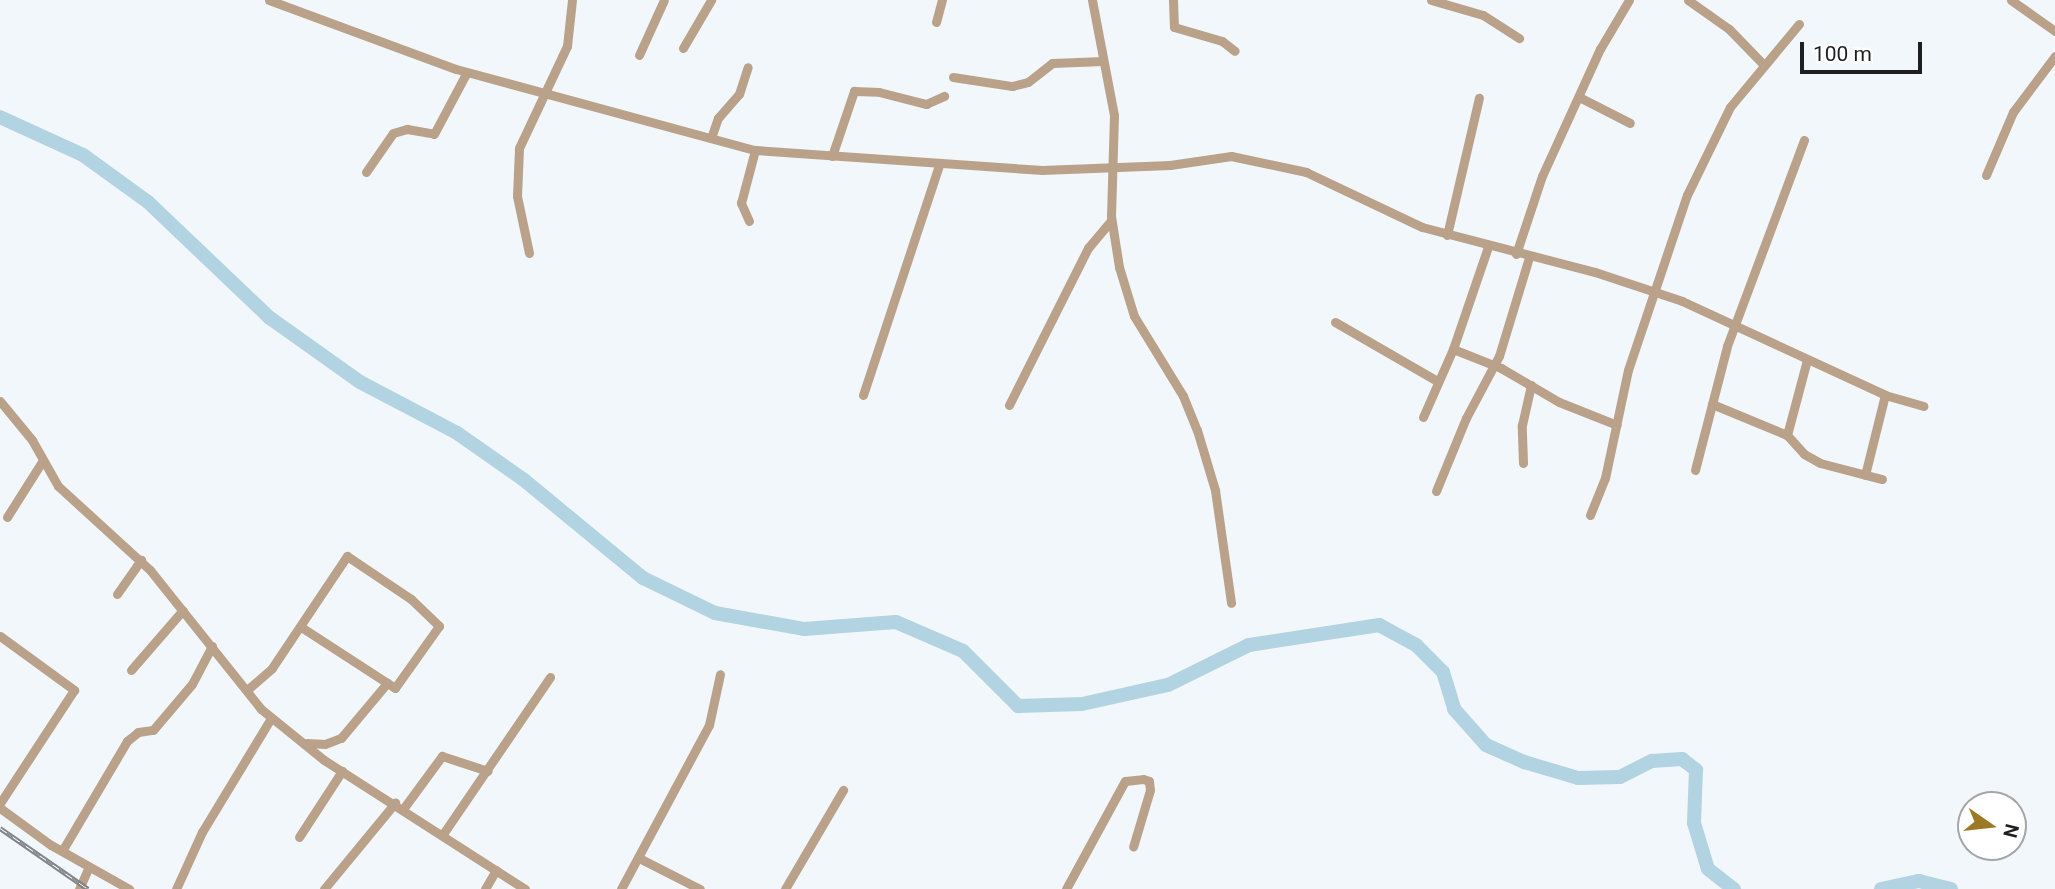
<!DOCTYPE html>
<style>
body{margin:0}
#map{position:relative;width:2055px;height:889px;overflow:hidden;background:#f2f7fb;font-family:Roboto,sans-serif}
div>[style]{position:absolute}
.river>*{height:14px;margin:-7px;padding:0 7px;transform-origin:7px;border-radius:7px;background:#b2d3e1}
.minor>*{height:9px;margin:-4.5px;padding:0 4.5px;transform-origin:4.5px;border-radius:4.5px;background:#baa189}
.rail>*{height:5px;margin-top:-2.5px;transform-origin:0;background:repeating-linear-gradient(90deg,#fff 0 8px,#818487 0 16px);box-sizing:border-box;border-block:2px solid #818487}
span{translate:-50% -50%;white-space:nowrap;text-align:center;line-height:1.15;-webkit-text-stroke:5px #fff;paint-order:stroke}
.north{position:absolute;left:1957px;top:791px;width:70px;height:70px;box-sizing:border-box;background:#fff;border:2px solid #a5a5a6;border-radius:50%;rotate:104deg;font-size:19px;font-weight:700;line-height:28px;text-align:center;color:#1e1f21}
.north::after{content:'';display:block;margin:auto;width:24px;height:32px;background:#9c7a25;clip-path:polygon(50% 0,100% 100%,50% 72%,0 100%)}
.scale{position:absolute;left:1800px;top:42px;width:122px;height:32px;box-sizing:border-box;border:4px solid #1e1f21;border-top:0;padding-left:9px;font-size:21px;line-height:24px;white-space:nowrap;color:#1e1f21;-webkit-text-stroke:5px #fff;paint-order:stroke}
</style>
<div id="map">
<div class="river">
<div style="left:0;top:117px;width:91px;rotate:24.6deg"></div>
<div style="left:83px;top:155px;width:80px;rotate:35.9deg"></div>
<div style="left:148px;top:202px;width:168px;rotate:43.6deg"></div>
<div style="left:270px;top:318px;width:110px;rotate:35.4deg"></div>
<div style="left:360px;top:382px;width:110px;rotate:27.7deg"></div>
<div style="left:457px;top:433px;width:82px;rotate:35deg"></div>
<div style="left:524px;top:480px;width:154px;rotate:39.5deg"></div>
<div style="left:643px;top:578px;width:80px;rotate:25.9deg"></div>
<div style="left:715px;top:613px;width:90px;rotate:10.2deg"></div>
<div style="left:804px;top:629px;width:92px;rotate:-4.4deg"></div>
<div style="left:896px;top:622px;width:73px;rotate:23.4deg"></div>
<div style="left:963px;top:651px;width:78px;rotate:45deg"></div>
<div style="left:1018px;top:706px;width:64px;rotate:-1.8deg"></div>
<div style="left:1082px;top:704px;width:88px;rotate:-12.5deg"></div>
<div style="left:1168px;top:685px;width:90px;rotate:-26.3deg"></div>
<div style="left:1249px;top:645px;width:132px;rotate:-8.7deg"></div>
<div style="left:1379px;top:625px;width:42px;rotate:28.4deg"></div>
<div style="left:1416px;top:645px;width:38px;rotate:45deg"></div>
<div style="left:1443px;top:672px;width:39px;rotate:73deg"></div>
<div style="left:1454px;top:709px;width:48px;rotate:48.4deg"></div>
<div style="left:1486px;top:745px;width:42px;rotate:24.1deg"></div>
<div style="left:1524px;top:762px;width:56px;rotate:16.5deg"></div>
<div style="left:1578px;top:778px;width:42px;rotate:-1.4deg"></div>
<div style="left:1620px;top:777px;width:36px;rotate:-27deg"></div>
<div style="left:1652px;top:761px;width:30px;rotate:-4deg"></div>
<div style="left:1682px;top:759px;width:18px;rotate:38deg"></div>
<div style="left:1696px;top:770px;width:53px;rotate:92.2deg"></div>
<div style="left:1694px;top:823px;width:48px;rotate:73.1deg"></div>
<div style="left:1708px;top:869px;width:33px;rotate:38deg"></div>
<div style="left:1881px;top:889px;width:39px;rotate:-12deg"></div>
<div style="left:1919px;top:881px;width:33px;rotate:14deg"></div>
</div>
<div class="minor">
<div style="left:269px;top:0;width:199px;rotate:20.3deg"></div>
<div style="left:456px;top:69px;width:310px;rotate:15.2deg"></div>
<div style="left:755px;top:150px;width:288px;rotate:4deg"></div>
<div style="left:1042px;top:170px;width:128px;rotate:-2.2deg"></div>
<div style="left:1170px;top:165px;width:62px;rotate:-8.4deg"></div>
<div style="left:1231px;top:156px;width:77px;rotate:12deg"></div>
<div style="left:1306px;top:172px;width:128px;rotate:25.4deg"></div>
<div style="left:1422px;top:227px;width:179px;rotate:14.6deg"></div>
<div style="left:1595px;top:272px;width:92px;rotate:18.4deg"></div>
<div style="left:1682px;top:301px;width:224px;rotate:24.8deg"></div>
<div style="left:1885px;top:395px;width:40px;rotate:16deg"></div>
<div style="left:1092px;top:0;width:117px;rotate:79.2deg"></div>
<div style="left:1114px;top:115px;width:101px;rotate:91.7deg"></div>
<div style="left:1111px;top:216px;width:52px;rotate:81.1deg"></div>
<div style="left:1119px;top:267px;width:51px;rotate:73deg"></div>
<div style="left:1134px;top:316px;width:94px;rotate:58.5deg"></div>
<div style="left:1183px;top:396px;width:37px;rotate:68deg"></div>
<div style="left:1197px;top:430px;width:63px;rotate:73.3deg"></div>
<div style="left:1215px;top:490px;width:114px;rotate:81.9deg"></div>
<div style="left:1173px;top:0;width:27px;rotate:88deg"></div>
<div style="left:1174px;top:27px;width:50px;rotate:16.3deg"></div>
<div style="left:1222px;top:41px;width:16px;rotate:38deg"></div>
<div style="left:1431px;top:0;width:54px;rotate:16.1deg"></div>
<div style="left:1483px;top:15px;width:43px;rotate:32.6deg"></div>
<div style="left:1688px;top:0;width:50px;rotate:35.3deg"></div>
<div style="left:1729px;top:29px;width:50px;rotate:45.8deg"></div>
<div style="left:2011px;top:0;width:54px;rotate:35.2deg"></div>
<div style="left:936px;top:22px;width:23px;rotate:-75deg"></div>
<div style="left:683px;top:48px;width:56px;rotate:-59.7deg"></div>
<div style="left:639px;top:55px;width:60px;rotate:-65.6deg"></div>
<div style="left:953px;top:77px;width:60px;rotate:8.7deg"></div>
<div style="left:1012px;top:86px;width:16px;rotate:-14deg"></div>
<div style="left:1028px;top:82px;width:31px;rotate:-38deg"></div>
<div style="left:1052px;top:63px;width:51px;rotate:-2.2deg"></div>
<div style="left:1579px;top:97px;width:57px;rotate:27deg"></div>
<div style="left:711px;top:138px;width:21px;rotate:-71deg"></div>
<div style="left:718px;top:118px;width:32px;rotate:-49deg"></div>
<div style="left:739px;top:94px;width:28px;rotate:-72deg"></div>
<div style="left:832px;top:156px;width:69px;rotate:-71.3deg"></div>
<div style="left:854px;top:91px;width:25px;rotate:2deg"></div>
<div style="left:879px;top:92px;width:49px;rotate:14.3deg"></div>
<div style="left:926px;top:104px;width:20px;rotate:-24deg"></div>
<div style="left:366px;top:172px;width:47px;rotate:-55.3deg"></div>
<div style="left:393px;top:133px;width:15px;rotate:-16deg"></div>
<div style="left:407px;top:129px;width:27px;rotate:10deg"></div>
<div style="left:434px;top:134px;width:70px;rotate:-62deg"></div>
<div style="left:1986px;top:175px;width:69px;rotate:-66.8deg"></div>
<div style="left:2013px;top:112px;width:70px;rotate:-53.1deg"></div>
<div style="left:749px;top:221px;width:20px;rotate:-114deg"></div>
<div style="left:741px;top:203px;width:55px;rotate:-75.2deg"></div>
<div style="left:1447px;top:235px;width:141px;rotate:-76.9deg"></div>
<div style="left:529px;top:253px;width:58px;rotate:-101.9deg"></div>
<div style="left:517px;top:196px;width:48px;rotate:-87.6deg"></div>
<div style="left:519px;top:148px;width:113px;rotate:-64.8deg"></div>
<div style="left:567px;top:46px;width:46px;rotate:-83.8deg"></div>
<div style="left:1516px;top:254px;width:82px;rotate:-71.6deg"></div>
<div style="left:1542px;top:176px;width:140px;rotate:-65.5deg"></div>
<div style="left:1600px;top:49px;width:57px;rotate:-59.4deg"></div>
<div style="left:1335px;top:322px;width:118px;rotate:30deg"></div>
<div style="left:1453px;top:349px;width:52px;rotate:21.6deg"></div>
<div style="left:1501px;top:368px;width:67px;rotate:30.4deg"></div>
<div style="left:1559px;top:402px;width:62px;rotate:21.6deg"></div>
<div style="left:863px;top:395px;width:242px;rotate:-71.7deg"></div>
<div style="left:0;top:401px;width:50px;rotate:50.6deg"></div>
<div style="left:32px;top:440px;width:53px;rotate:60.5deg"></div>
<div style="left:58px;top:486px;width:125px;rotate:42.4deg"></div>
<div style="left:150px;top:570px;width:178px;rotate:51.4deg"></div>
<div style="left:261px;top:709px;width:81px;rotate:39deg"></div>
<div style="left:324px;top:760px;width:239px;rotate:32.7deg"></div>
<div style="left:1712px;top:404px;width:81px;rotate:22.5deg"></div>
<div style="left:1787px;top:435px;width:25px;rotate:48deg"></div>
<div style="left:1804px;top:454px;width:18px;rotate:29deg"></div>
<div style="left:1820px;top:463px;width:64px;rotate:14.5deg"></div>
<div style="left:1009px;top:405px;width:176px;rotate:-63.3deg"></div>
<div style="left:1088px;top:248px;width:35px;rotate:-50deg"></div>
<div style="left:1423px;top:417px;width:74px;rotate:-66.2deg"></div>
<div style="left:1453px;top:349px;width:108px;rotate:-71.1deg"></div>
<div style="left:1787px;top:435px;width:78px;rotate:-75.1deg"></div>
<div style="left:1523px;top:463px;width:38px;rotate:-92deg"></div>
<div style="left:1522px;top:425px;width:41px;rotate:-77.3deg"></div>
<div style="left:1695px;top:470px;width:128px;rotate:-75.5deg"></div>
<div style="left:1727px;top:346px;width:220px;rotate:-69.5deg"></div>
<div style="left:1865px;top:475px;width:82px;rotate:-76deg"></div>
<div style="left:1436px;top:491px;width:79px;rotate:-67.7deg"></div>
<div style="left:1466px;top:418px;width:70px;rotate:-62deg"></div>
<div style="left:1499px;top:356px;width:103px;rotate:-73.1deg"></div>
<div style="left:1590px;top:515px;width:40px;rotate:-68deg"></div>
<div style="left:1605px;top:478px;width:110px;rotate:-78deg"></div>
<div style="left:1628px;top:370px;width:185px;rotate:-71.4deg"></div>
<div style="left:1687px;top:195px;width:98px;rotate:-64deg"></div>
<div style="left:1730px;top:107px;width:108px;rotate:-50.3deg"></div>
<div style="left:7px;top:517px;width:67px;rotate:-57.7deg"></div>
<div style="left:117px;top:594px;width:42px;rotate:-54.8deg"></div>
<div style="left:0;top:636px;width:92px;rotate:36.1deg"></div>
<div style="left:74px;top:690px;width:135px;rotate:123.2deg"></div>
<div style="left:131px;top:670px;width:79px;rotate:-49.1deg"></div>
<div style="left:247px;top:690px;width:33px;rotate:-41deg"></div>
<div style="left:272px;top:668px;width:135px;rotate:-56.2deg"></div>
<div style="left:347px;top:556px;width:77px;rotate:33.9deg"></div>
<div style="left:411px;top:599px;width:39px;rotate:44deg"></div>
<div style="left:439px;top:626px;width:76px;rotate:125.4deg"></div>
<div style="left:395px;top:688px;width:112px;rotate:-147deg"></div>
<div style="left:307px;top:743px;width:18px;rotate:3deg"></div>
<div style="left:325px;top:744px;width:17px;rotate:-21deg"></div>
<div style="left:341px;top:738px;width:72px;rotate:-50.1deg"></div>
<div style="left:0;top:808px;width:63px;rotate:36deg"></div>
<div style="left:51px;top:845px;width:90px;rotate:29.4deg"></div>
<div style="left:403px;top:809px;width:66px;rotate:-53.7deg"></div>
<div style="left:442px;top:756px;width:48px;rotate:18.1deg"></div>
<div style="left:443px;top:834px;width:190px;rotate:-55.7deg"></div>
<div style="left:299px;top:837px;width:79px;rotate:-56.9deg"></div>
<div style="left:62px;top:851px;width:128px;rotate:-59.4deg"></div>
<div style="left:127px;top:741px;width:14px;rotate:-39deg"></div>
<div style="left:138px;top:732px;width:15px;rotate:-8deg"></div>
<div style="left:153px;top:730px;width:60px;rotate:-49.7deg"></div>
<div style="left:192px;top:684px;width:43px;rotate:-62.2deg"></div>
<div style="left:641px;top:859px;width:66px;rotate:27deg"></div>
<div style="left:79px;top:889px;width:24px;rotate:-66deg"></div>
<div style="left:176px;top:889px;width:63px;rotate:-65.5deg"></div>
<div style="left:202px;top:832px;width:133px;rotate:-58.8deg"></div>
<div style="left:324px;top:889px;width:112px;rotate:-50.5deg"></div>
<div style="left:485px;top:889px;width:22px;rotate:-60deg"></div>
<div style="left:621px;top:889px;width:186px;rotate:-61.8deg"></div>
<div style="left:709px;top:725px;width:52px;rotate:-77.8deg"></div>
<div style="left:785px;top:889px;width:115px;rotate:-59.6deg"></div>
<div style="left:1066px;top:889px;width:123px;rotate:-61.4deg"></div>
<div style="left:1125px;top:781px;width:18px;rotate:-6deg"></div>
<div style="left:1143px;top:779px;width:6px;rotate:18deg"></div>
<div style="left:1149px;top:781px;width:9px;rotate:84deg"></div>
<div style="left:1150px;top:790px;width:59px;rotate:106.6deg"></div>
</div>
<div class="rail">
<div style="left:0;top:828px;width:107px;rotate:34.7deg"></div>
</div>
<div class="north">N</div>
<div class="scale">100 m</div>
</div>
